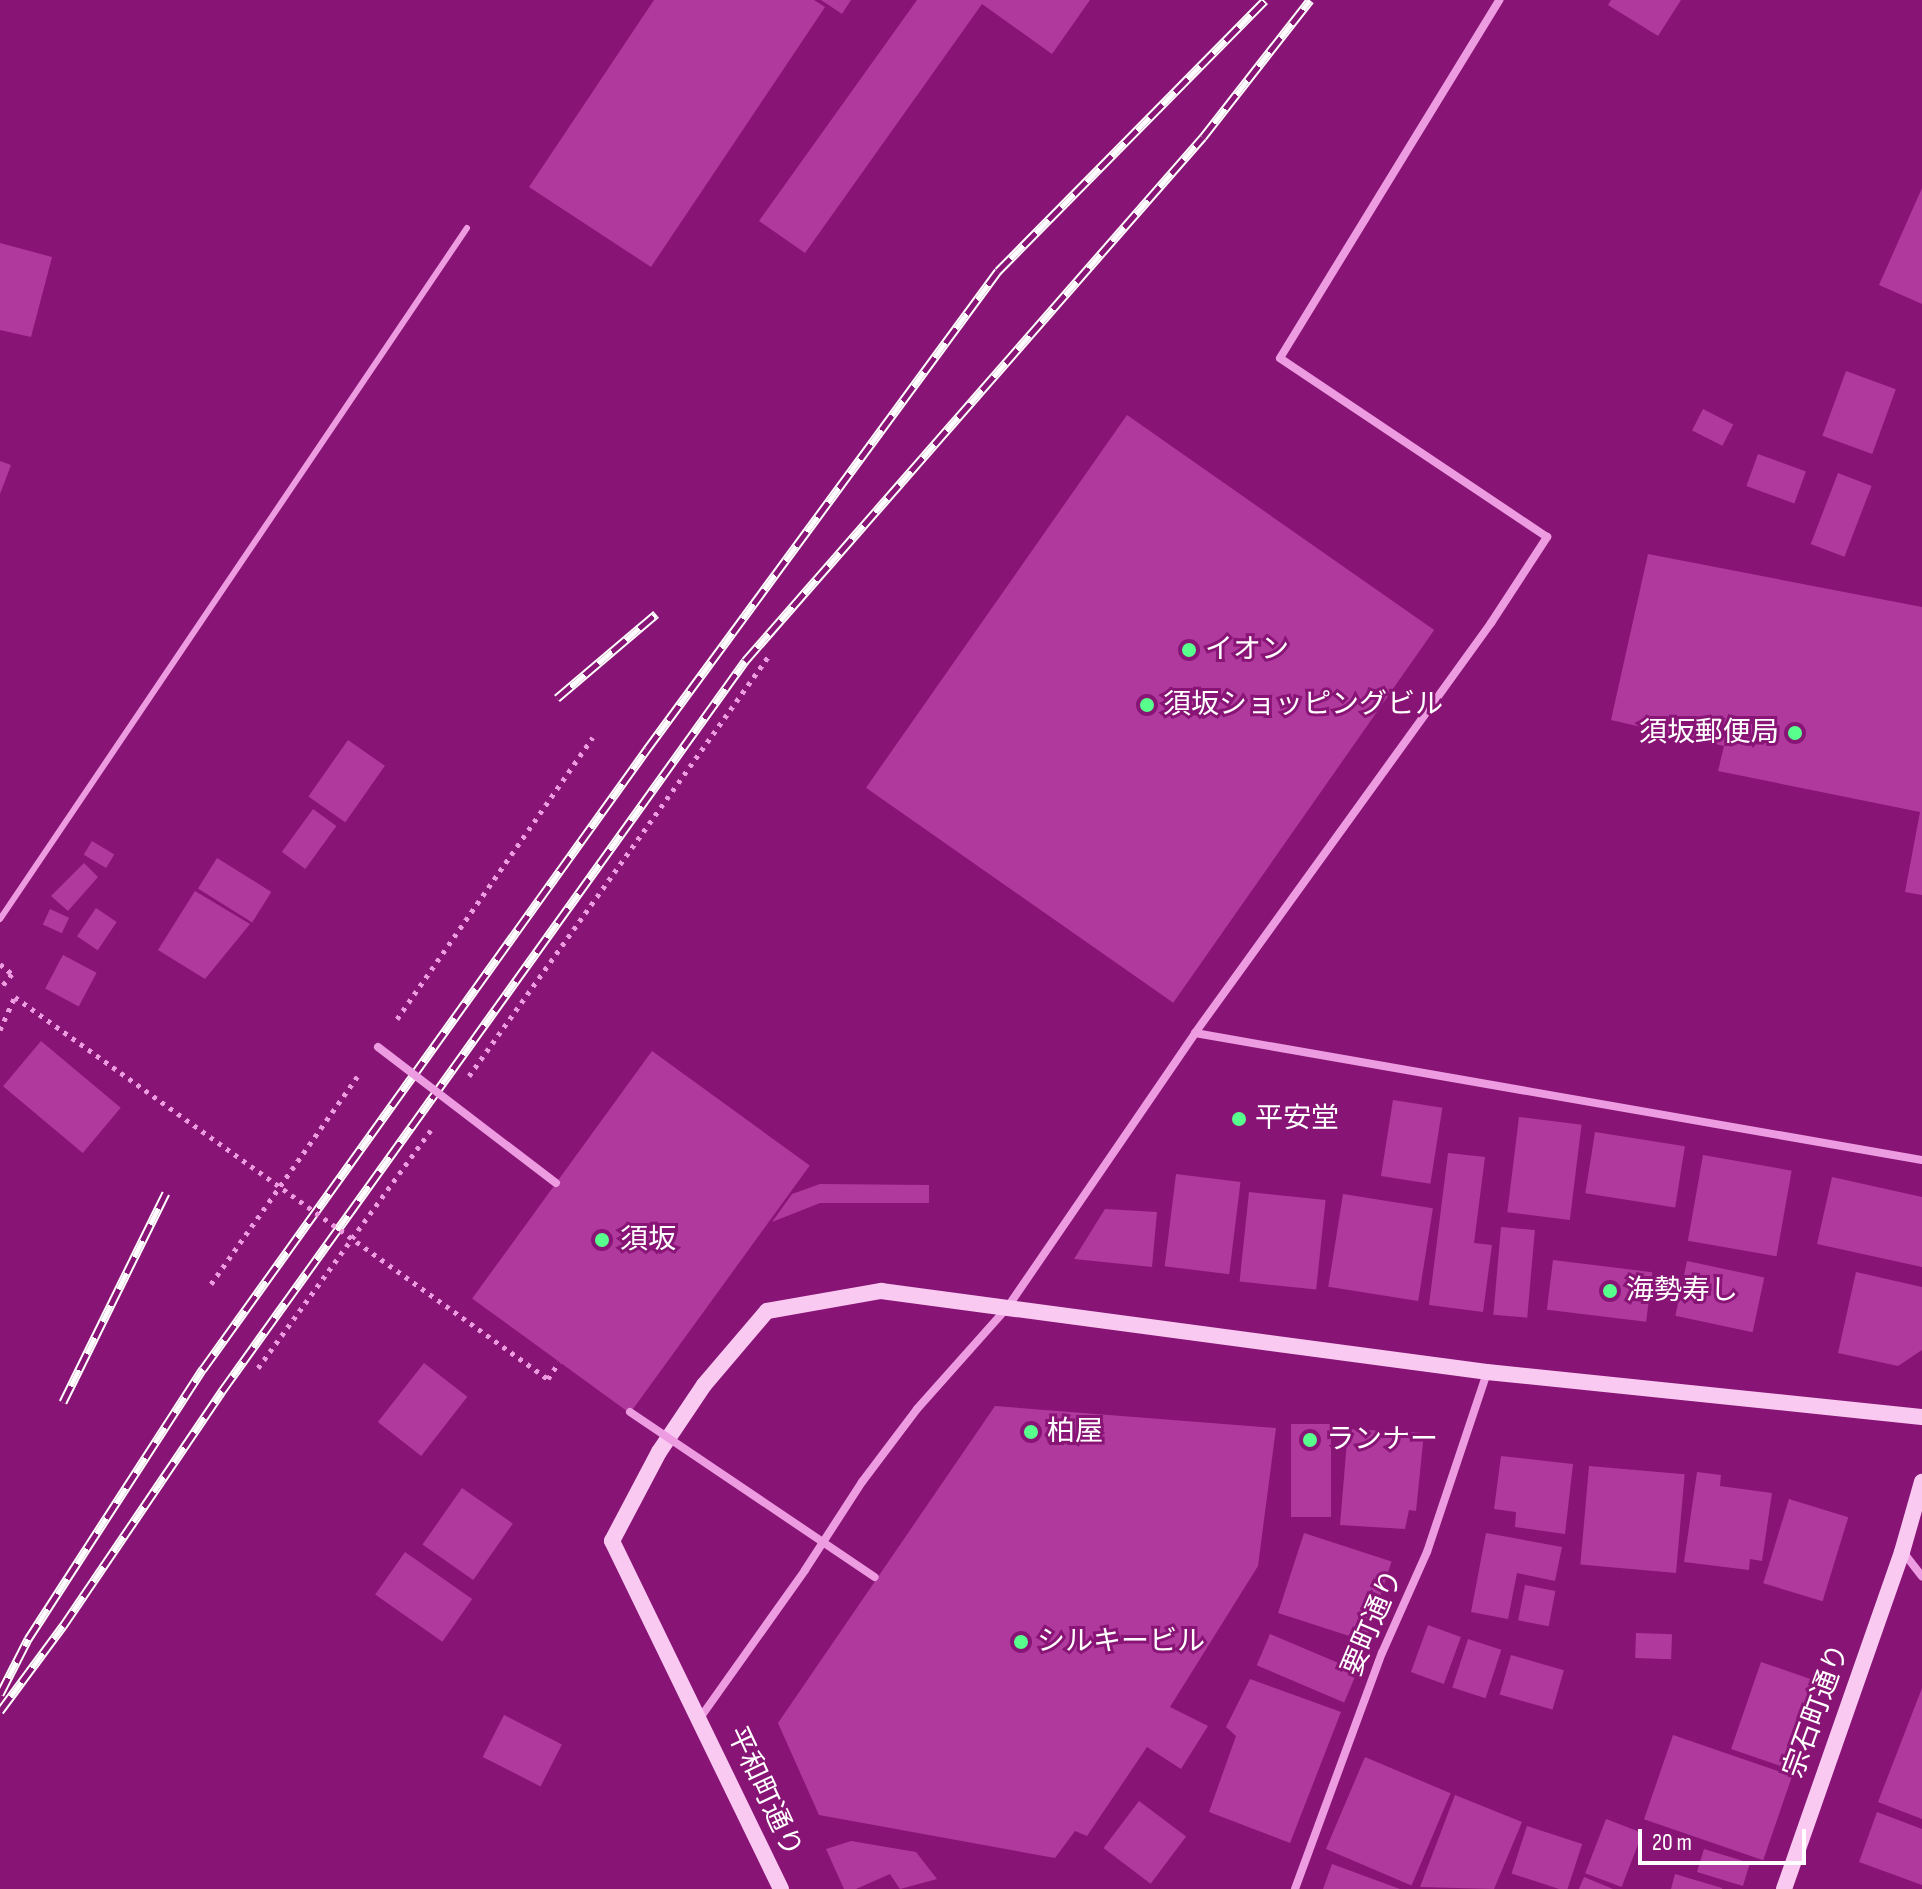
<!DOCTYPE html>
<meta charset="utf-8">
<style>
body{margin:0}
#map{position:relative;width:1922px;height:1889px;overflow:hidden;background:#881575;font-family:"Sofia Sans Condensed","Noto Sans JP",sans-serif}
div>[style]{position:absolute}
.building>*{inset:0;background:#b0399d;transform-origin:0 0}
.path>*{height:5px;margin-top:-2.5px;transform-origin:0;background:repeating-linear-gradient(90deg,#ee9ce2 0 4px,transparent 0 10px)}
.lane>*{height:6px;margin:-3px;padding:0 3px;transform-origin:3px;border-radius:3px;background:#ee9ce2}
.street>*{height:8px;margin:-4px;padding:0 4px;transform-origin:4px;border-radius:4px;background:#ee9ce2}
.secondary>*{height:16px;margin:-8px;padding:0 8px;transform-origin:8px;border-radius:8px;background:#fac9f2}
.rail>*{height:9px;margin-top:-4.5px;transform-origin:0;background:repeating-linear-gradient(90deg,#881575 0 18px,#fff 0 36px);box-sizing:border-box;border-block:2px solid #fff}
.path-bridge>*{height:5px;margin-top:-2.5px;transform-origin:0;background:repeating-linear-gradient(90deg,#ee9ce2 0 4px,transparent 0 10px)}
.street-bridge>*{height:8px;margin:-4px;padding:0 4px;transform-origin:4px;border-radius:4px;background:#ee9ce2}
.dots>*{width:22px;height:22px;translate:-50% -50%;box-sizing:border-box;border:4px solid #881575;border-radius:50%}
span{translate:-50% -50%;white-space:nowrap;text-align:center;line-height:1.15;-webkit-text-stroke:6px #881575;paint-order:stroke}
.poi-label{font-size:28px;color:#fff}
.left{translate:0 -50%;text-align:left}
.right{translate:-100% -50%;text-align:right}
.street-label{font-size:28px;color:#fff}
.scale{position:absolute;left:1638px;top:1829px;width:168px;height:36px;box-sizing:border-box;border:4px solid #fff;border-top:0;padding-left:10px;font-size:24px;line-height:28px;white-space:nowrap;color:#fff;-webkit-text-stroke:6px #881575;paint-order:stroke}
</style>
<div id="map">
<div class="building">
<div style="clip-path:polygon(654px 0,814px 0,825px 7px,651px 267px,529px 187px)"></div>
<div style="clip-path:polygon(821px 0,851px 0,842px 14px)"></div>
<div style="clip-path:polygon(917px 0,1090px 0,1052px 54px,982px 4px,805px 253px,759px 221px)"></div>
<div style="clip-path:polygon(1611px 0,1681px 0,1658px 36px,1608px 5px)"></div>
<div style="clip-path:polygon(1922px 188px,1922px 304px,1879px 285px)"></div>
<div style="clip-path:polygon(0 243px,52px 257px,31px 337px,0 330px)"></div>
<div style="left:1846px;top:371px;width:53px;height:69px;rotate:20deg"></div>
<div style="left:1703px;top:409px;width:34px;height:24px;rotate:27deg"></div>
<div style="left:1127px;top:415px;width:375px;height:455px;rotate:35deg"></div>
<div style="left:1758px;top:454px;width:51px;height:34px;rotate:20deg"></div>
<div style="clip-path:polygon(0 461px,11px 465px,0 494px)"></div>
<div style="left:1838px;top:473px;width:36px;height:76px;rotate:21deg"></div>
<div style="clip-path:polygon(1648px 554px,1922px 607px,1922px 895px,1905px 892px,1920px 812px,1718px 771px,1724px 746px,1611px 720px)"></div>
<div style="left:348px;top:740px;width:45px;height:69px;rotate:35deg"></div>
<div style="left:313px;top:809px;width:29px;height:53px;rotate:36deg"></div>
<div style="left:92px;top:841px;width:26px;height:16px;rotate:31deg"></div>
<div style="left:217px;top:858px;width:64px;height:36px;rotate:32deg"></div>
<div style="clip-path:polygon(84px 863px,98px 877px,68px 911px,51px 896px)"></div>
<div style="clip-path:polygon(195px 891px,250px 924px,205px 979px,158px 950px)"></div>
<div style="left:96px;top:908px;width:25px;height:34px;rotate:34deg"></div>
<div style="left:50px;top:909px;width:21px;height:17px;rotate:25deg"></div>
<div style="left:63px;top:955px;width:38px;height:38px;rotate:28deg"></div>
<div style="left:41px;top:1041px;width:104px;height:59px;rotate:40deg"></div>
<div style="left:652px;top:1051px;width:195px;height:306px;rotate:36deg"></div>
<div style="left:1393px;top:1100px;width:50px;height:77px;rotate:9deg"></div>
<div style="left:1519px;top:1117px;width:63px;height:96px;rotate:7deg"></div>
<div style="left:1595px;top:1132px;width:91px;height:62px;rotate:9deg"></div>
<div style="clip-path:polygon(1448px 1153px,1485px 1157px,1474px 1243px,1492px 1245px,1483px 1312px,1429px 1305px)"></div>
<div style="left:1703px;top:1155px;width:90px;height:87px;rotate:10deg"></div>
<div style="left:1176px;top:1174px;width:65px;height:93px;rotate:7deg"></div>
<div style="clip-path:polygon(1832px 1177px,1922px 1197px,1922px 1267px,1817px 1244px)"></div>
<div style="clip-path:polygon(820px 1184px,929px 1185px,929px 1203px,820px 1203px,772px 1222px,792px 1194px)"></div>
<div style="left:1249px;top:1192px;width:77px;height:90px;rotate:6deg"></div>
<div style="left:1343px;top:1194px;width:91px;height:94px;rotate:9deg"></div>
<div style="clip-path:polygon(1105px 1209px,1157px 1212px,1152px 1267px,1074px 1259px)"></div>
<div style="left:1501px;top:1227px;width:34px;height:88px;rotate:5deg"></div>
<div style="left:1553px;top:1260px;width:100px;height:50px;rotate:7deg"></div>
<div style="left:1687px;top:1261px;width:79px;height:56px;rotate:12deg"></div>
<div style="clip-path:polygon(1856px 1272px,1922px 1287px,1922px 1350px,1898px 1366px,1838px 1353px)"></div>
<div style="left:424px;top:1363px;width:55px;height:75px;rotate:38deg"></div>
<div style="clip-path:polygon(995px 1406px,1276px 1428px,1258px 1566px,1170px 1707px,1208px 1726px,1181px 1769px,1147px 1747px,1087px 1836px,1075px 1831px,1055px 1858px,819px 1815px,778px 1723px)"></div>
<div style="left:1291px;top:1424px;width:40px;height:93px"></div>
<div style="clip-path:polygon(1348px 1429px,1424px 1433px,1416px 1511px,1409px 1510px,1405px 1529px,1340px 1525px)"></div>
<div style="clip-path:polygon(1501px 1456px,1573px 1464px,1565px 1534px,1515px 1527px,1516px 1512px,1494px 1509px)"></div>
<div style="left:1589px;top:1466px;width:96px;height:99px;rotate:5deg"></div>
<div style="clip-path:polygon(1697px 1472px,1721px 1475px,1720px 1486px,1772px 1493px,1762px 1561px,1750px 1559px,1749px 1570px,1684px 1562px)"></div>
<div style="left:462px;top:1488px;width:62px;height:69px;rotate:35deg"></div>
<div style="left:1789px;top:1499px;width:62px;height:88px;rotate:17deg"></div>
<div style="left:1304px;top:1533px;width:92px;height:84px;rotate:18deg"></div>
<div style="clip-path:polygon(1486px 1533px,1562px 1547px,1555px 1581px,1517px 1573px,1508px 1619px,1471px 1612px)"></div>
<div style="left:405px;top:1552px;width:82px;height:52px;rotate:35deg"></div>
<div style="left:1525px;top:1585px;width:31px;height:36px;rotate:11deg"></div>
<div style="left:1428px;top:1625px;width:35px;height:50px;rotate:20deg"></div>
<div style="left:1636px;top:1633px;width:36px;height:25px;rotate:2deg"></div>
<div style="left:1270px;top:1634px;width:95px;height:34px;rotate:23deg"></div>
<div style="left:1468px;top:1639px;width:35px;height:51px;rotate:18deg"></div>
<div style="left:1511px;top:1655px;width:55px;height:41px;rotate:16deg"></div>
<div style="left:1761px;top:1662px;width:59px;height:92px;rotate:19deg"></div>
<div style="clip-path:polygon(1250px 1679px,1341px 1712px,1290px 1843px,1209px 1812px,1236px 1736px,1226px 1727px)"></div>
<div style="clip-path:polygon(1922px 1688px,1922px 1819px,1878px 1802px)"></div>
<div style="left:504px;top:1715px;width:65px;height:47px;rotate:27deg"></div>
<div style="left:1673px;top:1735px;width:126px;height:89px;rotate:19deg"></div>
<div style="left:1365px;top:1757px;width:93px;height:100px;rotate:23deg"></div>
<div style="clip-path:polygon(1455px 1795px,1522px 1822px,1494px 1889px,1420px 1887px)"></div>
<div style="left:1139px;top:1801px;width:59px;height:59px;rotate:37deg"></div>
<div style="clip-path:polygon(1877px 1812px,1922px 1829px,1922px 1885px,1859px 1862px)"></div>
<div style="left:1606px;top:1819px;width:39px;height:58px;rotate:21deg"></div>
<div style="left:1527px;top:1826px;width:58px;height:50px;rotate:18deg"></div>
<div style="clip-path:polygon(851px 1841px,916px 1852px,937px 1879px,900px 1889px,890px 1874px,856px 1889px,844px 1889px,826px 1849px)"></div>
<div style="left:1704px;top:1849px;width:48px;height:24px;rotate:17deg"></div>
<div style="clip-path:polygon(1332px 1864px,1400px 1889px,1323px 1889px)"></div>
<div style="clip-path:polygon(1675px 1874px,1722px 1888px,1722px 1889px,1671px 1889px)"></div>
<div style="clip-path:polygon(1584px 1877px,1613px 1889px,1579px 1889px)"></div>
</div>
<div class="path">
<div style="left:0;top:964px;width:16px;rotate:40deg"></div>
<div style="left:12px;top:974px;width:19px;rotate:129deg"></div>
<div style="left:397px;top:1019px;width:343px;rotate:-55.2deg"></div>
<div style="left:469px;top:1076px;width:515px;rotate:-54.49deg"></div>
<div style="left:211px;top:1284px;width:258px;rotate:-54.8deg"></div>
<div style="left:258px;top:1368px;width:294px;rotate:-54deg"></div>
</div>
<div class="lane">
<div style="left:0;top:919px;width:834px;rotate:-55.95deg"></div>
</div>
<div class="street">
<div style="left:1195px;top:1033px;width:738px;rotate:9.91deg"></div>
<div style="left:1903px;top:1552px;width:31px;rotate:52deg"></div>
<div style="left:700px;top:1718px;width:181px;rotate:-54.6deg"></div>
<div style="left:805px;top:1570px;width:105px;rotate:-57.1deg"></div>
<div style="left:862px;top:1482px;width:91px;rotate:-53deg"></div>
<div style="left:917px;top:1409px;width:135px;rotate:-48.3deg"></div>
<div style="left:1007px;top:1308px;width:333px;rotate:-55.6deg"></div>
<div style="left:1195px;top:1033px;width:506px;rotate:-54.17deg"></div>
<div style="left:1491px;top:623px;width:103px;rotate:-56.9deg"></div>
<div style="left:1547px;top:537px;width:321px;rotate:-146.2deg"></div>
<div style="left:1280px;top:358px;width:420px;rotate:-58.5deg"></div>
<div style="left:1295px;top:1889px;width:252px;rotate:-69.8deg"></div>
<div style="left:1382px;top:1653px;width:111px;rotate:-66deg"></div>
<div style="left:1427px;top:1552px;width:189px;rotate:-71.5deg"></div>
</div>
<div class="secondary">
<div style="left:781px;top:1889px;width:387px;rotate:-115.9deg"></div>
<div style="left:612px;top:1541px;width:101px;rotate:-62.2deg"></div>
<div style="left:659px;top:1452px;width:81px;rotate:-56.1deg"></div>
<div style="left:704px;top:1385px;width:97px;rotate:-49.6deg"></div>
<div style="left:767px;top:1311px;width:116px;rotate:-10deg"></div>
<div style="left:881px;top:1291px;width:611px;rotate:7.61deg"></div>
<div style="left:1487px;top:1372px;width:437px;rotate:5.9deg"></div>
<div style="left:1784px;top:1889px;width:357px;rotate:-70.7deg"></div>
<div style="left:1902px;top:1552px;width:73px;rotate:-74.1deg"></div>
</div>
<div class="rail">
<div style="left:557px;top:698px;width:130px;rotate:-40.3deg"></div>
<div style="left:63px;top:1402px;width:233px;rotate:-63.8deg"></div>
<div style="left:0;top:1694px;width:62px;rotate:-63deg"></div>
<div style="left:28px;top:1639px;width:322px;rotate:-57.1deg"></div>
<div style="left:203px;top:1369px;width:763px;rotate:-54.39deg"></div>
<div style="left:647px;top:749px;width:593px;rotate:-53.71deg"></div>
<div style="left:998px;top:271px;width:380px;rotate:-45.4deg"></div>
<div style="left:0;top:1711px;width:106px;rotate:-53.5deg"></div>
<div style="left:63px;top:1626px;width:284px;rotate:-55.9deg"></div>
<div style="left:222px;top:1391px;width:898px;rotate:-54.38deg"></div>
<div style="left:745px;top:661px;width:696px;rotate:-48.85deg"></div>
<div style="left:1203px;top:137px;width:174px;rotate:-52deg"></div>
</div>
<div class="path-bridge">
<div style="left:0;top:1030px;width:36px;rotate:-66deg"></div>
<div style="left:15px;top:997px;width:656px;rotate:35.63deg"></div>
<div style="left:548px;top:1379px;width:20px;rotate:-57deg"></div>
</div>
<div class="street-bridge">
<div style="left:378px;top:1047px;width:224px;rotate:37.4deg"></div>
<div style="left:630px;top:1412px;width:295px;rotate:34deg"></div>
</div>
<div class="dots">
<div style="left:1189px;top:650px;background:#59ff8d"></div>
<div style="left:1147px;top:705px;background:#59ff8d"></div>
<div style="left:1795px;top:733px;background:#59ff8d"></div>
<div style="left:1239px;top:1119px;background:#59ff8d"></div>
<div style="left:602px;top:1240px;background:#59ff8d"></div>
<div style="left:1610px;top:1291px;background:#59ff8d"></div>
<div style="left:1031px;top:1432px;background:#59ff8d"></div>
<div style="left:1310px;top:1440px;background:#59ff8d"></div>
<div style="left:1021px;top:1642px;background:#59ff8d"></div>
</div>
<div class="poi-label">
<span class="left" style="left:1205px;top:650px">イオン</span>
<span class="left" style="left:1163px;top:705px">須坂ショッピングビル</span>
<span class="right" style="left:1779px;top:733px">須坂郵便局</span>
<span class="left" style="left:1255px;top:1119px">平安堂</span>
<span class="left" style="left:620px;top:1240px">須坂</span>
<span class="left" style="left:1626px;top:1291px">海勢寿し</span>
<span class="left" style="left:1047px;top:1432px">柏屋</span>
<span class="left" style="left:1326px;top:1440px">ランナー</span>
<span class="left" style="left:1037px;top:1642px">シルキービル</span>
</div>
<div class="street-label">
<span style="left:1373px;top:1623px;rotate:-67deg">要町通り</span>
<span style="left:1817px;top:1711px;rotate:-70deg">宗石町通り</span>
<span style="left:764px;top:1792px;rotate:65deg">平和町通り</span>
</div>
<div class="scale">20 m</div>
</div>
